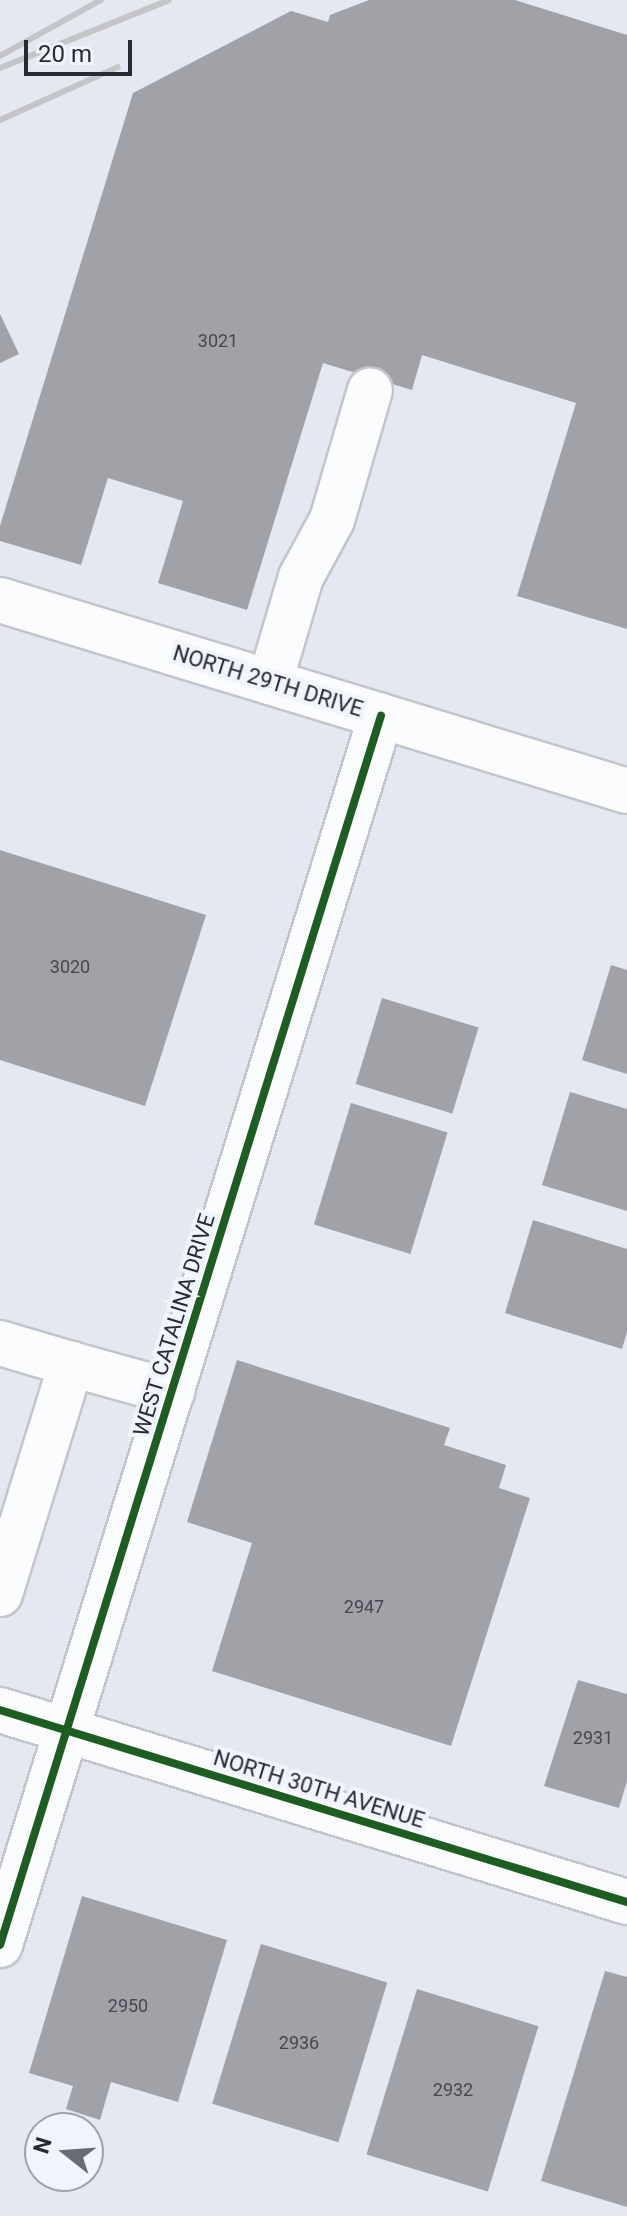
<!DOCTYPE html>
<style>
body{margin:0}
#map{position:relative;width:627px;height:2216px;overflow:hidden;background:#e4e8f1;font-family:Roboto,sans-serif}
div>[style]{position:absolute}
.building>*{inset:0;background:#a0a2a8;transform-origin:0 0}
.roads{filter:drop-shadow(2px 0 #c2c6cc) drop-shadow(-2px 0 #c2c6cc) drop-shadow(0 2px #c2c6cc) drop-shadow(0 -2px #c2c6cc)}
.minor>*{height:44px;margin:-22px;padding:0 22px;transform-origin:22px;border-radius:22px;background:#fbfcfd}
.rail>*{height:6px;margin:-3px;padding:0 3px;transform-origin:3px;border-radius:3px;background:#c5c5c7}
.cycleway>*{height:8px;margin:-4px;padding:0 4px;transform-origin:4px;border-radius:4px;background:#1b5e20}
span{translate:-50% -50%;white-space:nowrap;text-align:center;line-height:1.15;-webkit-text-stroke:8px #eff4fd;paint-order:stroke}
.number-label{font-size:18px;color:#45484e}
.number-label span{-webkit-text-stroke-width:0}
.street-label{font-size:22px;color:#272a30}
.north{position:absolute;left:24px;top:2112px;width:80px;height:80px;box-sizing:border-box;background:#eff4fd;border:2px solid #9fa3ab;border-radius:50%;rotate:287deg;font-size:22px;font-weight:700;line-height:32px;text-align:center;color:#272a30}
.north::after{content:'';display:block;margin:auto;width:28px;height:36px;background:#696c74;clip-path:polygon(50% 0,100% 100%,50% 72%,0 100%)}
.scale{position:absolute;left:24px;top:40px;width:108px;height:36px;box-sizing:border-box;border:4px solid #272a30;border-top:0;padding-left:10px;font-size:24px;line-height:28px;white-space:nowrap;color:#272a30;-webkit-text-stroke:6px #eff4fd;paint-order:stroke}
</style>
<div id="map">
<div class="building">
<div style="clip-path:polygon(369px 0,515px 0,627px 35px,627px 629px,517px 596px,576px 403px,422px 355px,412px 390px,323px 363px,247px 610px,158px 583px,183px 501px,108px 478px,81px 565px,0 541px,0 526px,133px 93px,291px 11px,328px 22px,330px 15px)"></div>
<div style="clip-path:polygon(0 314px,19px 354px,0 363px)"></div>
<div style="clip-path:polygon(0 850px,206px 915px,145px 1106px,0 1060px)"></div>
<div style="clip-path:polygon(611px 965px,627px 970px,627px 1074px,582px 1060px)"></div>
<div style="left:382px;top:998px;width:101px;height:90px;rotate:17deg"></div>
<div style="clip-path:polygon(570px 1092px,627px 1109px,627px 1211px,542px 1185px)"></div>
<div style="left:351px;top:1103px;width:101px;height:127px;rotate:17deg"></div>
<div style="clip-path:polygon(533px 1220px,627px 1249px,627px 1332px,622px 1349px,505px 1313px)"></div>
<div style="clip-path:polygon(237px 1360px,450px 1428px,444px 1445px,506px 1465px,499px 1488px,530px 1498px,451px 1746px,212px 1671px,252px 1543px,187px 1522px)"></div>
<div style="clip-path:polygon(578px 1680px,627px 1694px,627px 1781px,619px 1808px,544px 1786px)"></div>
<div style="clip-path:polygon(82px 1896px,227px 1940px,178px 2102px,111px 2082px,100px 2120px,66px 2109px,73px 2086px,29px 2073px)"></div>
<div style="left:261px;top:1944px;width:132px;height:167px;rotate:17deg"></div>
<div style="clip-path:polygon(605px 1971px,627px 1977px,627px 2207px,541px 2181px)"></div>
<div style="left:417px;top:1989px;width:127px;height:173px;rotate:17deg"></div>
</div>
<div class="roads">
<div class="minor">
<div style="left:0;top:600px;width:655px;rotate:16.94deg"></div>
<div style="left:270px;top:682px;width:109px;rotate:-73.6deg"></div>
<div style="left:301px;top:577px;width:65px;rotate:-61.5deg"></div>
<div style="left:332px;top:520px;width:135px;rotate:-73.7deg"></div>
<div style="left:0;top:1343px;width:74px;rotate:16.5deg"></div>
<div style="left:0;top:1594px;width:241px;rotate:-72.8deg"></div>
<div style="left:71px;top:1364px;width:105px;rotate:15.5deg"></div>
<div style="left:0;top:1710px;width:656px;rotate:17.03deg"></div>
<div style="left:0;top:1945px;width:1287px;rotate:-72.78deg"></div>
</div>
</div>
<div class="rail">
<div style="left:0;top:56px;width:115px;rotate:-29deg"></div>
<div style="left:0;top:68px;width:182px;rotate:-21.9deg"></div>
<div style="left:0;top:120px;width:129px;rotate:-24.2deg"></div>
</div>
<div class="cycleway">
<div style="left:0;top:1710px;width:656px;rotate:17.03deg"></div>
<div style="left:0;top:1945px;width:1287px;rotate:-72.78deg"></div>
</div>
<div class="number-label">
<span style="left:218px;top:341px">3021</span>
<span style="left:70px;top:967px">3020</span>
<span style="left:364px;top:1607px">2947</span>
<span style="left:593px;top:1738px">2931</span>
<span style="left:128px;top:2006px">2950</span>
<span style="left:299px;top:2043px">2936</span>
<span style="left:453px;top:2090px">2932</span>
</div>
<div class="street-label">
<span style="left:268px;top:681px;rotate:17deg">NORTH 29TH DRIVE</span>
<span style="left:174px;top:1325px;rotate:-73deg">WEST CATALINA DRIVE</span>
<span style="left:319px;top:1789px;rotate:17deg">NORTH 30TH AVENUE</span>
</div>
<div class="north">N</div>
<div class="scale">20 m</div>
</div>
